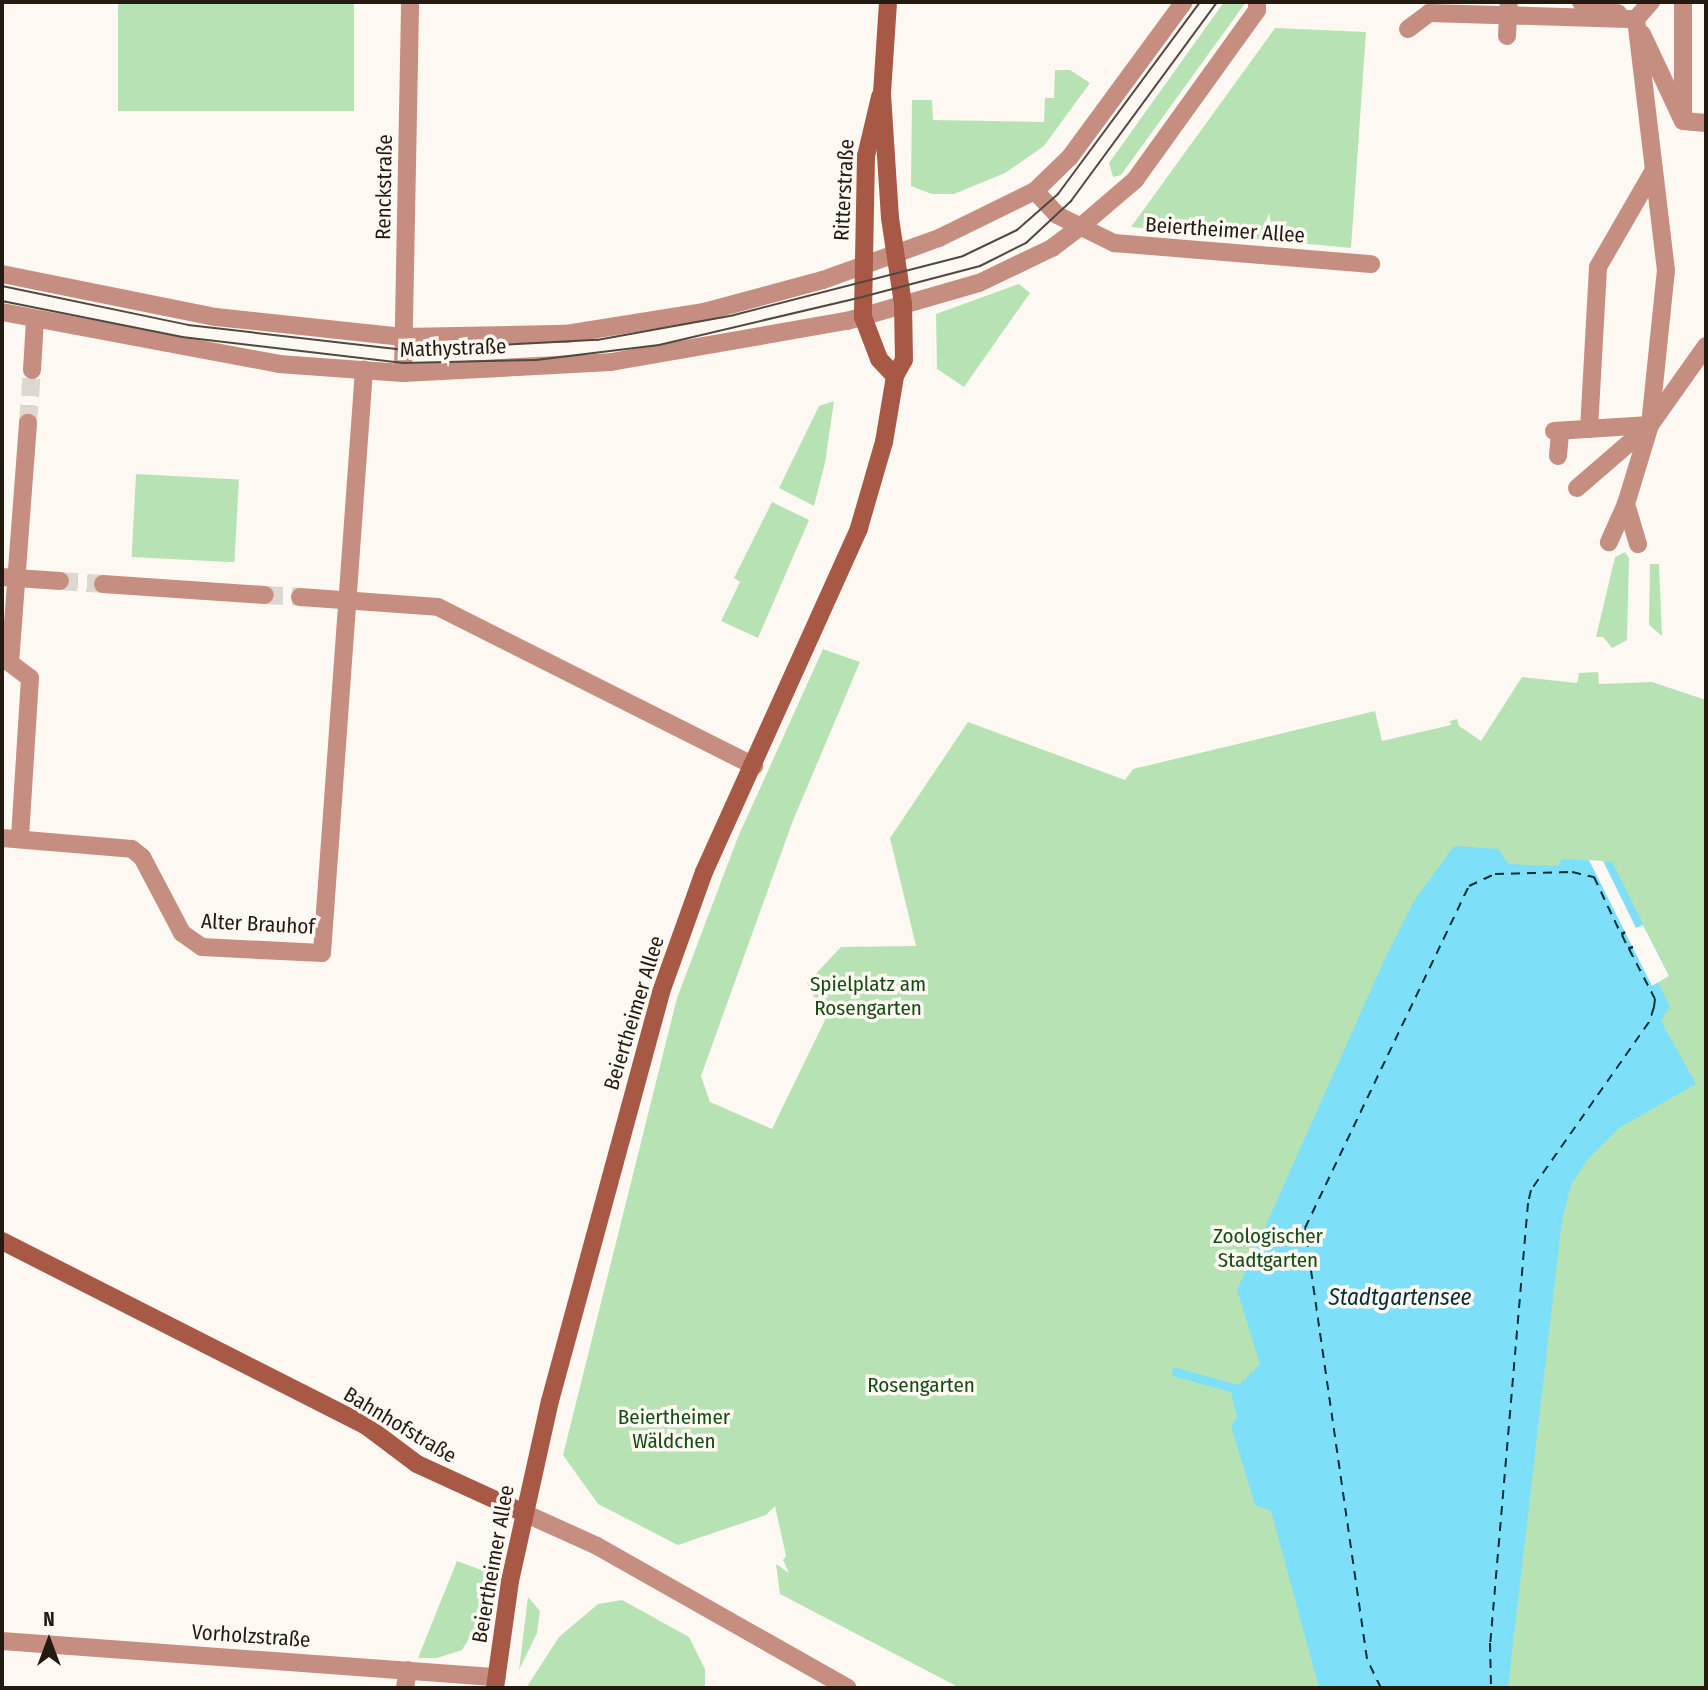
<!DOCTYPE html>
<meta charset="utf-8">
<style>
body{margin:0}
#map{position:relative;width:1708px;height:1690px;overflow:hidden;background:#fef8f2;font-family:"Fira Sans Condensed",sans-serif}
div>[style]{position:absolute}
.green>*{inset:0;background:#b7e3b4;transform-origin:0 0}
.water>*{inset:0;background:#7ee0f8}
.pier>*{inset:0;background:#fef8f2}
.ferry>*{height:2px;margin-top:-1px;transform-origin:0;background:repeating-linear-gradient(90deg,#002f39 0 9px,transparent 0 16px)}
.street-tunnel>*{height:18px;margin-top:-9px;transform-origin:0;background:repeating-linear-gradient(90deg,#ddd7d0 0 18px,transparent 0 27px)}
.street>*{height:18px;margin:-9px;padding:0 9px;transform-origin:9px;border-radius:9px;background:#c68e80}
.secondary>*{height:18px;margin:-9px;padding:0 9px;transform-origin:9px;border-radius:9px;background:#a85945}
.tram>*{height:2px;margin:-1px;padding:0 1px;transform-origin:1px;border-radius:1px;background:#51483f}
span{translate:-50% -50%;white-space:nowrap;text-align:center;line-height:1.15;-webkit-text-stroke:7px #fef8f2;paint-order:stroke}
.street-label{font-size:21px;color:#241a10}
.park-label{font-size:21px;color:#154c15}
.water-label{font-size:23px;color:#002f39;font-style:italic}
.frame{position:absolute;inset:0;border:4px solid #241a10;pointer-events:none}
.north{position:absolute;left:14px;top:1606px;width:70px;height:70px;-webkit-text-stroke:5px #fef8f2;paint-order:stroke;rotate:0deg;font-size:19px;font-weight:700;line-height:28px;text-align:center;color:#241a10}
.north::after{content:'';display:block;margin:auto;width:24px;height:32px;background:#241a10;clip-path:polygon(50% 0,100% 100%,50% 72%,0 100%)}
</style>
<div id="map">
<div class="green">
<div style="left:118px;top:2px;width:236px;height:109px"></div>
<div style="clip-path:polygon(1224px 2px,1246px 2px,1121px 175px,1113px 177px,1109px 163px)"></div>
<div style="clip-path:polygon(1275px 28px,1366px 32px,1351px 248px,1131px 227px)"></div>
<div style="clip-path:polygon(1055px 70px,1070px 70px,1090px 83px,1044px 146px,1005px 173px,954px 194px,932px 194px,911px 186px,912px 100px,932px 100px,933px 120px,1044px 122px,1045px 98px,1054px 98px)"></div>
<div style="clip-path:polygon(1019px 284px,1030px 293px,964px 387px,937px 369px,936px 314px)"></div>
<div style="clip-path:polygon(834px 401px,825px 463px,814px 506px,779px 488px,819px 406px)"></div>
<div style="left:136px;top:474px;width:103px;height:83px;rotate:3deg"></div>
<div style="clip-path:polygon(772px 502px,809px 520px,758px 638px,721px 621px,740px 582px,734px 578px)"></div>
<div style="clip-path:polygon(1625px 552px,1629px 558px,1627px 640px,1612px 648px,1603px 637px,1596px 637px,1615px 557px)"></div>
<div style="clip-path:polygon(1650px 564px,1659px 564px,1662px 636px,1649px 625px)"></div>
<div style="clip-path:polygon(823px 649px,860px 662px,792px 823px,701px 1076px,710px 1102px,772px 1129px,825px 1020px,807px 983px,841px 947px,916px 946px,890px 838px,968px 722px,1125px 780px,1133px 769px,1375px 711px,1382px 741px,1451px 725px,1450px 721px,1457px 719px,1459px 726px,1481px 741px,1522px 677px,1577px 683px,1579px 673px,1598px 672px,1599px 684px,1652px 682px,1706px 700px,1706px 1688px,960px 1688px,780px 1594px,776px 1564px,789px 1573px,783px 1560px,786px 1556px,775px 1506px,766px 1515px,678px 1545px,598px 1504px,563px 1455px,677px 998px,738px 837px)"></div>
<div style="clip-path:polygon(457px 1561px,484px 1571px,477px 1626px,462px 1650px,437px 1658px,418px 1658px)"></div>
<div style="clip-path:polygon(528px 1597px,540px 1611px,537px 1633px,519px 1670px)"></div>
<div style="clip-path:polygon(622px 1600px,689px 1637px,705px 1669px,705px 1688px,526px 1688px,559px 1637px,598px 1604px)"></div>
</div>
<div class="water">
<div style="clip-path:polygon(1454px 846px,1499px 849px,1508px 864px,1558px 866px,1562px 859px,1612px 862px,1669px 976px,1658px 982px,1670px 1006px,1661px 1021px,1696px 1084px,1619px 1128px,1587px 1160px,1571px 1185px,1562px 1220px,1508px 1688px,1319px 1688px,1271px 1511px,1255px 1505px,1231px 1426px,1237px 1417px,1231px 1392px,1172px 1376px,1173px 1367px,1239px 1385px,1260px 1364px,1237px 1290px,1386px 956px,1414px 901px)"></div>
</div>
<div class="pier">
<div style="clip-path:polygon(1589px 860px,1603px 861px,1636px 928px,1643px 925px,1669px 976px,1652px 986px)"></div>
</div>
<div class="ferry">
<div style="left:1381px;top:1688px;width:32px;rotate:-116deg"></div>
<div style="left:1367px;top:1659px;width:435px;rotate:-98.2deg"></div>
<div style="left:1305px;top:1228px;width:379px;rotate:-64.4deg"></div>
<div style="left:1469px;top:886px;width:29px;rotate:-25deg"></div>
<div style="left:1495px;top:874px;width:77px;rotate:-1.5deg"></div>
<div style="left:1572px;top:872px;width:23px;rotate:13deg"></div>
<div style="left:1594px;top:877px;width:63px;rotate:64.7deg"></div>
<div style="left:1621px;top:934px;width:4px;rotate:-27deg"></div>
<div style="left:1625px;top:932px;width:4px;rotate:135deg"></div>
<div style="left:1622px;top:935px;width:14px;rotate:65deg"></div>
<div style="left:1628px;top:948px;width:5px;rotate:-11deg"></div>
<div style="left:1633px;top:947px;width:4px;rotate:153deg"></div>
<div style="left:1629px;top:949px;width:56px;rotate:62.5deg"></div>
<div style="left:1655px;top:999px;width:8px;rotate:97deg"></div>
<div style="left:1654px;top:1007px;width:16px;rotate:108deg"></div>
<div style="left:1649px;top:1022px;width:205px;rotate:125.1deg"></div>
<div style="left:1531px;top:1190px;width:13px;rotate:103deg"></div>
<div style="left:1528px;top:1203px;width:442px;rotate:94.9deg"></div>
<div style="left:1490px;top:1643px;width:45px;rotate:88.7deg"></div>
</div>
<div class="street-tunnel">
<div style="left:28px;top:423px;width:53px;rotate:-85.7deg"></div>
<div style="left:60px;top:581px;width:43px;rotate:4deg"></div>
<div style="left:265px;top:595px;width:35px;rotate:3deg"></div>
</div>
<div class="street">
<div style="left:1581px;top:2px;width:39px;rotate:17deg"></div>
<div style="left:1683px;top:2px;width:112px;rotate:90deg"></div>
<div style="left:1636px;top:19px;width:23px;rotate:-49deg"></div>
<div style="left:1408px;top:29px;width:26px;rotate:-37deg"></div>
<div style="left:1429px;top:13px;width:207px;rotate:1.7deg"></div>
<div style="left:1636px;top:19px;width:253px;rotate:83.2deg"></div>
<div style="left:1666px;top:270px;width:156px;rotate:95.9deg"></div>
<div style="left:1650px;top:425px;width:83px;rotate:106.9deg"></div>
<div style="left:1626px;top:504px;width:42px;rotate:114.1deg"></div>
<div style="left:1642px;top:34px;width:96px;rotate:64.8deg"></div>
<div style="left:1683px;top:121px;width:23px;rotate:5deg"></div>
<div style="left:1507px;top:36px;width:34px;rotate:-87deg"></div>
<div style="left:1035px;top:191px;width:33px;rotate:47deg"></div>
<div style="left:1057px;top:215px;width:64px;rotate:26.2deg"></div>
<div style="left:1114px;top:243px;width:258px;rotate:4.7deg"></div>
<div style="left:2px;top:274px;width:218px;rotate:11.4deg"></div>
<div style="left:216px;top:317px;width:188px;rotate:6.1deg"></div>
<div style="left:403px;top:337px;width:163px;rotate:-1.1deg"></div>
<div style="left:566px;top:334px;width:140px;rotate:-9.1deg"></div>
<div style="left:704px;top:312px;width:123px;rotate:-15.1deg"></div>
<div style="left:823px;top:280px;width:123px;rotate:-19.9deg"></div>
<div style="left:939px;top:238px;width:107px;rotate:-26.1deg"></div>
<div style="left:1035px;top:191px;width:49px;rotate:-44.2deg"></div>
<div style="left:1070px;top:157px;width:192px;rotate:-53.7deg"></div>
<div style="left:2px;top:312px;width:282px;rotate:10.6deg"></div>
<div style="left:279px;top:364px;width:124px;rotate:4.2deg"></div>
<div style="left:403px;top:373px;width:208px;rotate:-3deg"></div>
<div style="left:611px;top:362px;width:240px;rotate:-9.9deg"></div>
<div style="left:847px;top:321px;width:137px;rotate:-16.1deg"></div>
<div style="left:979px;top:283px;width:81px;rotate:-25.6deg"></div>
<div style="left:1052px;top:248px;width:34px;rotate:-37deg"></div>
<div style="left:1079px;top:228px;width:74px;rotate:-40.6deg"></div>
<div style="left:1135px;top:180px;width:209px;rotate:-54.3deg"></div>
<div style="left:1257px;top:10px;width:8px;rotate:-90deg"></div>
<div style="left:32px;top:370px;width:51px;rotate:-86.6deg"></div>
<div style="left:403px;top:373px;width:371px;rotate:-88.9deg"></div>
<div style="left:1589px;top:429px;width:162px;rotate:-86.8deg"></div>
<div style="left:1598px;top:267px;width:112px;rotate:-60deg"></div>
<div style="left:1554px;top:431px;width:96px;rotate:-3.6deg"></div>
<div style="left:1558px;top:456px;width:25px;rotate:-85deg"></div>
<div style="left:1577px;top:488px;width:96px;rotate:-40.8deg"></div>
<div style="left:1650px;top:425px;width:97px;rotate:-54.7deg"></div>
<div style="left:1626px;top:504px;width:42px;rotate:73.3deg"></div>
<div style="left:2px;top:577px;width:58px;rotate:3.9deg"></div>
<div style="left:103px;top:584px;width:162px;rotate:3.9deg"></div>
<div style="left:300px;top:597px;width:138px;rotate:4.1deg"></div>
<div style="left:438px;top:607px;width:354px;rotate:26.7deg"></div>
<div style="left:10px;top:663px;width:241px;rotate:-85.7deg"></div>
<div style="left:10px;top:663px;width:25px;rotate:37deg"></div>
<div style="left:30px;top:678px;width:161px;rotate:93.6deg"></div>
<div style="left:2px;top:838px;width:130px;rotate:4.8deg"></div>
<div style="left:132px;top:849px;width:13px;rotate:39deg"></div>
<div style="left:142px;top:857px;width:86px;rotate:62.2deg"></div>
<div style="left:182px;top:933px;width:24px;rotate:35deg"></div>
<div style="left:202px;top:947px;width:120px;rotate:2.9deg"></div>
<div style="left:322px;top:953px;width:585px;rotate:-85.88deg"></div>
<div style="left:524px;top:1513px;width:80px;rotate:24.3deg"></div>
<div style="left:597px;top:1546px;width:288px;rotate:29.5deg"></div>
<div style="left:2px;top:1641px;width:496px;rotate:4.2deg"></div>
<div style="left:405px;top:1688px;width:18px;rotate:-81deg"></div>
</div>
<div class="secondary">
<div style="left:880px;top:97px;width:61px;rotate:103.3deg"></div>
<div style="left:866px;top:156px;width:161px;rotate:91.1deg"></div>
<div style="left:863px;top:317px;width:45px;rotate:69.1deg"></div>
<div style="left:879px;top:359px;width:23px;rotate:47deg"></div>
<div style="left:2px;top:1241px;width:407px;rotate:26.9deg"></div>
<div style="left:365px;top:1425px;width:65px;rotate:36.9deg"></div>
<div style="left:417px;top:1464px;width:118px;rotate:24.6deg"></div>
<div style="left:495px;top:1688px;width:108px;rotate:-82deg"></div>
<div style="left:510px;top:1581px;width:184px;rotate:-77.5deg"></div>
<div style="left:550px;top:1401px;width:424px;rotate:-74.8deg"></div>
<div style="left:661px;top:992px;width:127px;rotate:-70.3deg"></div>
<div style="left:704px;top:872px;width:377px;rotate:-65.7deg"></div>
<div style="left:859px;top:528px;width:90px;rotate:-73.8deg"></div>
<div style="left:884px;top:442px;width:67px;rotate:-80.5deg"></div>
<div style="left:895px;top:376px;width:18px;rotate:-61deg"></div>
<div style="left:904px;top:360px;width:56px;rotate:-91deg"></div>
<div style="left:903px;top:304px;width:87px;rotate:-98.6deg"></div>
<div style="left:890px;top:218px;width:125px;rotate:-93.7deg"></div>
<div style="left:882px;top:93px;width:91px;rotate:-86.2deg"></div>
</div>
<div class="tram">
<div style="left:2px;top:286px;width:190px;rotate:11.8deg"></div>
<div style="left:188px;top:325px;width:216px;rotate:6.6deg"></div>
<div style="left:403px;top:350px;width:194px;rotate:-3deg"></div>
<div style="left:597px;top:340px;width:139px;rotate:-10.3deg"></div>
<div style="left:734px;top:315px;width:236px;rotate:-14.4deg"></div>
<div style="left:963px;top:256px;width:60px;rotate:-25.7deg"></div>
<div style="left:1017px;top:230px;width:55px;rotate:-41.3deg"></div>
<div style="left:1058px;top:194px;width:239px;rotate:-53.5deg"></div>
<div style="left:2px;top:301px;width:184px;rotate:11.3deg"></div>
<div style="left:182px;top:337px;width:223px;rotate:6.7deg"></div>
<div style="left:403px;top:363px;width:133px;rotate:-1.3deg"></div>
<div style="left:536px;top:360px;width:124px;rotate:-7deg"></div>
<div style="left:659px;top:345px;width:209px;rotate:-13.3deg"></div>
<div style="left:862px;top:297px;width:122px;rotate:-14.7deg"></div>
<div style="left:980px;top:266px;width:51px;rotate:-26.6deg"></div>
<div style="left:1026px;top:243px;width:62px;rotate:-43deg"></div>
<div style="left:1071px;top:201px;width:247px;rotate:-53.7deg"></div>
</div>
<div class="street-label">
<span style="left:384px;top:187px;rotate:-89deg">Renckstraße</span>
<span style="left:844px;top:190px;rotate:-87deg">Ritterstraße</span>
<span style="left:1225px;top:230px;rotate:4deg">Beiertheimer Allee</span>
<span style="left:453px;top:348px;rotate:-2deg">Mathystraße</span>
<span style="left:258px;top:924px;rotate:3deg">Alter Brauhof</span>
<span style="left:634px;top:1013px;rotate:-73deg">Beiertheimer Allee</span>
<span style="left:400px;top:1425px;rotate:31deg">Bahnhofstraße</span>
<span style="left:493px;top:1564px;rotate:-80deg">Beiertheimer Allee</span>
<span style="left:251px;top:1636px;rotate:4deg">Vorholzstraße</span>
</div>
<div class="park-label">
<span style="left:868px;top:996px">Spielplatz am<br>Rosengarten</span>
<span style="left:1268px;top:1248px">Zoologischer<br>Stadtgarten</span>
<span style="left:921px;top:1385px">Rosengarten</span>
<span style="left:674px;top:1429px">Beiertheimer<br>Wäldchen</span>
</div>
<div class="water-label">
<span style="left:1400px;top:1297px">Stadtgartensee</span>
</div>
<div class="frame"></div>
<div class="north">N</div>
</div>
